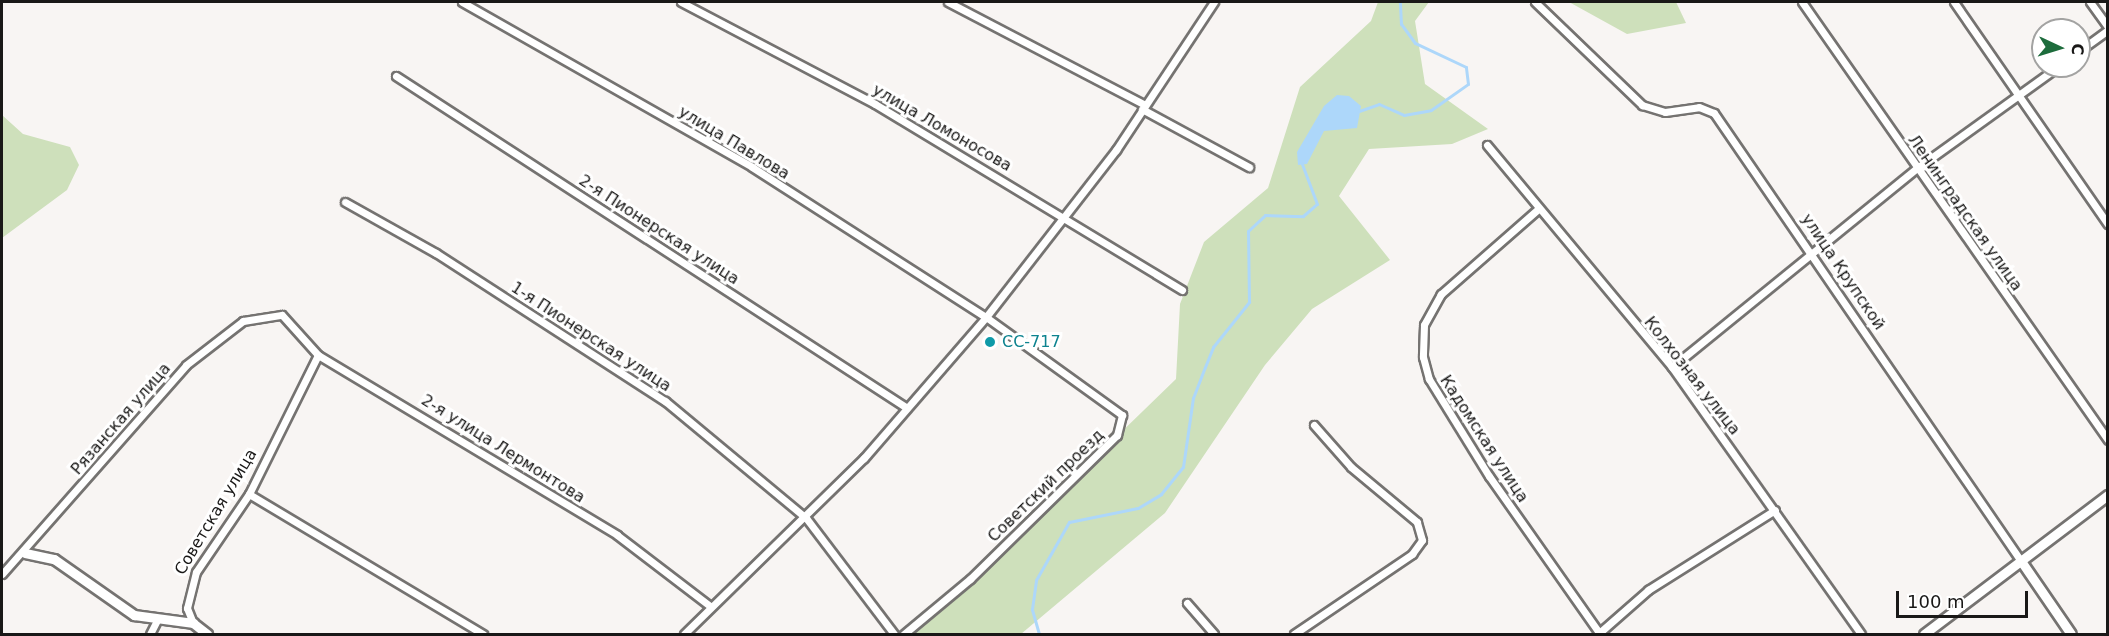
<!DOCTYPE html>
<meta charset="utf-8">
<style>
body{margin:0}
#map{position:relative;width:2109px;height:636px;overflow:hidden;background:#f8f5f3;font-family:"DejaVu Sans",sans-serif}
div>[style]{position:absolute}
.green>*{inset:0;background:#cee0bb}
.water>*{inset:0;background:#add7fa}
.stream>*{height:3px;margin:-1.5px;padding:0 1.5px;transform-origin:1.5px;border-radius:1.5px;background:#add7fa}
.roads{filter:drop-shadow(2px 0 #757371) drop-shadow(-2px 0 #757371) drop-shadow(0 2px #757371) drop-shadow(0 -2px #757371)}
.street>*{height:7px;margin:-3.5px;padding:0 3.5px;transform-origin:3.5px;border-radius:3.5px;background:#fff}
.secondary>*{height:9px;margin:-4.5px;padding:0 4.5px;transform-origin:4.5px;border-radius:4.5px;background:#fff}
.dots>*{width:16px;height:16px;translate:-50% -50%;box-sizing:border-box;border:3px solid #fff;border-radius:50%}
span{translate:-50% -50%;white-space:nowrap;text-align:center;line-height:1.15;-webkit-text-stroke:6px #fff;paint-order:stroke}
.street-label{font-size:16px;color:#191817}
.culture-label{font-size:16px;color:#0d838f}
.left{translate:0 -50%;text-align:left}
.frame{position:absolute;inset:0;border:3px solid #191817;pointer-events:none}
.north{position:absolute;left:2031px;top:18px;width:60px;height:60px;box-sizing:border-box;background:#fff;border:2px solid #a3a3a2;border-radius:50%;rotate:94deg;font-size:16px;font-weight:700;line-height:24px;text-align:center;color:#191817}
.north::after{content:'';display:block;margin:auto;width:21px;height:27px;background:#1d6c3c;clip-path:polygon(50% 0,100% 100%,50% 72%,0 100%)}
.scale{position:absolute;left:1896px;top:591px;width:132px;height:27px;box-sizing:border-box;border:3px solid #191817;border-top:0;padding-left:8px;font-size:18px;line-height:21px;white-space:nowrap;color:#191817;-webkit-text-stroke:4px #fff;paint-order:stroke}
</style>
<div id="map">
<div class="green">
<div style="clip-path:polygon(1378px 2px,1429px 2px,1415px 21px,1425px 84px,1488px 129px,1452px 144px,1369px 149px,1339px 196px,1390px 260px,1312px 309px,1265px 365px,1165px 513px,1021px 634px,913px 634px,1176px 379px,1180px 304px,1204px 242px,1268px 188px,1300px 87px,1371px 21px)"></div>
<div style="clip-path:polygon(1569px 2px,1676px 2px,1686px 23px,1627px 34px)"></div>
<div style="clip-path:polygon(2px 115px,23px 134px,70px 147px,79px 165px,67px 190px,2px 238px)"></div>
</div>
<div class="water">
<div style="clip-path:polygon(1349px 96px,1361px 106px,1357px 128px,1324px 131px,1307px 164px,1298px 165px,1297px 152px,1324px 106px,1337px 95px)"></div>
</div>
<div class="stream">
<div style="left:1359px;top:111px;width:21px;rotate:-19deg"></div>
<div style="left:1379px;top:104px;width:27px;rotate:24deg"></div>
<div style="left:1404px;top:115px;width:27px;rotate:-10deg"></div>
<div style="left:1431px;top:110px;width:45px;rotate:-35.1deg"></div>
<div style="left:1468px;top:84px;width:17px;rotate:-97deg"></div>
<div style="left:1466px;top:67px;width:56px;rotate:-154.8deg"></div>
<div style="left:1415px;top:43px;width:24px;rotate:-126deg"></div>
<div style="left:1401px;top:24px;width:22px;rotate:-93deg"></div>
<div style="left:1039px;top:634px;width:26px;rotate:-106deg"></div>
<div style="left:1032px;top:609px;width:29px;rotate:-82deg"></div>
<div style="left:1036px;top:580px;width:67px;rotate:-60.4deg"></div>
<div style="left:1069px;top:522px;width:70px;rotate:-11.5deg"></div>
<div style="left:1138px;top:508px;width:27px;rotate:-31deg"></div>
<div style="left:1161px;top:494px;width:35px;rotate:-51deg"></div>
<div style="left:1183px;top:467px;width:70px;rotate:-81.8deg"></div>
<div style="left:1193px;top:398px;width:33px;rotate:-69deg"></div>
<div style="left:1205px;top:367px;width:22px;rotate:-68deg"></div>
<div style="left:1213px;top:347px;width:58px;rotate:-51.3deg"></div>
<div style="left:1249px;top:302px;width:71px;rotate:-90.8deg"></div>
<div style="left:1248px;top:231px;width:23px;rotate:-43deg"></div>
<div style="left:1265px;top:215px;width:38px;rotate:2deg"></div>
<div style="left:1303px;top:216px;width:18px;rotate:-41deg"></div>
<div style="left:1317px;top:204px;width:43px;rotate:-110.6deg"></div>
</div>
<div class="roads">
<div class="street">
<div style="left:462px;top:2px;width:334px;rotate:29.6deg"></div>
<div style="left:752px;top:167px;width:278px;rotate:32.7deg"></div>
<div style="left:986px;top:317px;width:168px;rotate:35.8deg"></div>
<div style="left:1122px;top:415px;width:21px;rotate:104deg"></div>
<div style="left:1117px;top:435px;width:206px;rotate:135.6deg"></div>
<div style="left:970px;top:579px;width:86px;rotate:140.2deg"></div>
<div style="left:681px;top:2px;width:219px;rotate:27.7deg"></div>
<div style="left:875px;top:104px;width:359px;rotate:31.2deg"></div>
<div style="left:948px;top:2px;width:222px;rotate:27.6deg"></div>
<div style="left:1535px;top:2px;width:149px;rotate:43.9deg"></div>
<div style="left:1642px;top:105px;width:24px;rotate:17deg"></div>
<div style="left:1665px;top:112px;width:34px;rotate:-8deg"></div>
<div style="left:1699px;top:107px;width:16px;rotate:22deg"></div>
<div style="left:1714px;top:113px;width:543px;rotate:55.58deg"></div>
<div style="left:1802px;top:2px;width:534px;rotate:55.06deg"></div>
<div style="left:1954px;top:2px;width:270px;rotate:55.3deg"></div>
<div style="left:2090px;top:2px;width:31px;rotate:54deg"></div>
<div style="left:2079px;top:51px;width:36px;rotate:-36deg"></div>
<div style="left:396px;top:76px;width:609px;rotate:33.01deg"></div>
<div style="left:1142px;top:109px;width:122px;rotate:28.5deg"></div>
<div style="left:1487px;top:145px;width:289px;rotate:50.2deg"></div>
<div style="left:1672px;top:367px;width:327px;rotate:54.7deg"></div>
<div style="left:345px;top:202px;width:104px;rotate:29.3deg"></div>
<div style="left:436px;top:253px;width:273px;rotate:32.9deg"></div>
<div style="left:665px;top:401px;width:183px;rotate:39.7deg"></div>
<div style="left:806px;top:518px;width:146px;rotate:52.8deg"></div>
<div style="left:1537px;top:210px;width:128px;rotate:138.8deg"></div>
<div style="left:1441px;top:294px;width:35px;rotate:119deg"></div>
<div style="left:1424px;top:325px;width:32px;rotate:92deg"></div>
<div style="left:1423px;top:357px;width:23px;rotate:75deg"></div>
<div style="left:1429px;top:379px;width:114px;rotate:58.3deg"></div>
<div style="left:1489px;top:476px;width:193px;rotate:54.9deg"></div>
<div style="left:1672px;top:367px;width:316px;rotate:-39.1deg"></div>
<div style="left:1917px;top:168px;width:175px;rotate:-35.7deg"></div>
<div style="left:249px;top:494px;width:273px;rotate:30.9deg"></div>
<div style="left:2px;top:574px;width:278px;rotate:-48.6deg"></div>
<div style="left:186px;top:365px;width:72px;rotate:-37.7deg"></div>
<div style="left:243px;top:321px;width:39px;rotate:-9deg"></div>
<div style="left:282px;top:315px;width:54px;rotate:48deg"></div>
<div style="left:318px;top:355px;width:349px;rotate:31deg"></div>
<div style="left:617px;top:535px;width:117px;rotate:37.4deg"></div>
<div style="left:1187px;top:603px;width:41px;rotate:48.9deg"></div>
<div style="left:193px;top:623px;width:16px;rotate:-112deg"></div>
<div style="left:187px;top:608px;width:37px;rotate:-76deg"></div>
<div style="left:196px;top:572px;width:94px;rotate:-55.8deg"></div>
<div style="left:249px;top:494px;width:155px;rotate:-63.6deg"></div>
<div style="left:150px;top:634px;width:16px;rotate:-63deg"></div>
<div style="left:684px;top:634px;width:252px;rotate:-44.4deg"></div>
<div style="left:864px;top:458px;width:186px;rotate:-49.1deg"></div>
<div style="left:986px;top:317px;width:212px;rotate:-52.1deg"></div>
<div style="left:1116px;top:150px;width:178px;rotate:-56.5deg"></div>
<div style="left:1294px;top:634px;width:143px;rotate:-34.1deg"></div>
<div style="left:1412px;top:554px;width:17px;rotate:-54deg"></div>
<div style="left:1422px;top:540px;width:19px;rotate:-106deg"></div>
<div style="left:1417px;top:522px;width:86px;rotate:-140.2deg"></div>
<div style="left:1351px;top:467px;width:56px;rotate:-131.4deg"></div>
<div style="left:1598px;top:634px;width:67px;rotate:-41.3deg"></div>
<div style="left:1648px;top:590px;width:150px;rotate:-32.2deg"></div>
</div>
<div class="secondary">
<div style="left:25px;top:553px;width:30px;rotate:12deg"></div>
<div style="left:54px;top:559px;width:98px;rotate:35deg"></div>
<div style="left:134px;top:615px;width:60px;rotate:7.7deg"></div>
<div style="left:193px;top:623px;width:18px;rotate:38deg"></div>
<div style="left:2021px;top:561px;width:88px;rotate:55.6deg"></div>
<div style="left:1924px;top:634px;width:231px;rotate:-37.1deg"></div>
</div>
</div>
<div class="dots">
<div style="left:990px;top:342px;background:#0f9aa8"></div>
</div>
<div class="street-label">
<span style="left:942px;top:128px;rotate:30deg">улица Ломоносова</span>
<span style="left:734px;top:143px;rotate:31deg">улица Павлова</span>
<span style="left:1965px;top:213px;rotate:55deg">Ленинградская улица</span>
<span style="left:659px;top:230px;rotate:33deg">2-я Пионерская улица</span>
<span style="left:1843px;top:272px;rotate:56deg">улица Крупской</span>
<span style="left:591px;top:337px;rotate:33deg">1-я Пионерская улица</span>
<span style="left:1692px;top:376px;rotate:52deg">Колхозная улица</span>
<span style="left:121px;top:419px;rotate:-49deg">Рязанская улица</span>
<span style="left:1484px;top:439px;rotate:57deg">Кадомская улица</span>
<span style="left:503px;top:449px;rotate:32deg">2-я улица Лермонтова</span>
<span style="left:1046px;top:486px;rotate:-44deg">Советский проезд</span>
<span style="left:216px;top:512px;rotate:-59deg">Советская улица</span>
</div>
<div class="culture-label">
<span class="left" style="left:1002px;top:342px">СС-717</span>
</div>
<div class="frame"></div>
<div class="north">С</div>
<div class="scale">100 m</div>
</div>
